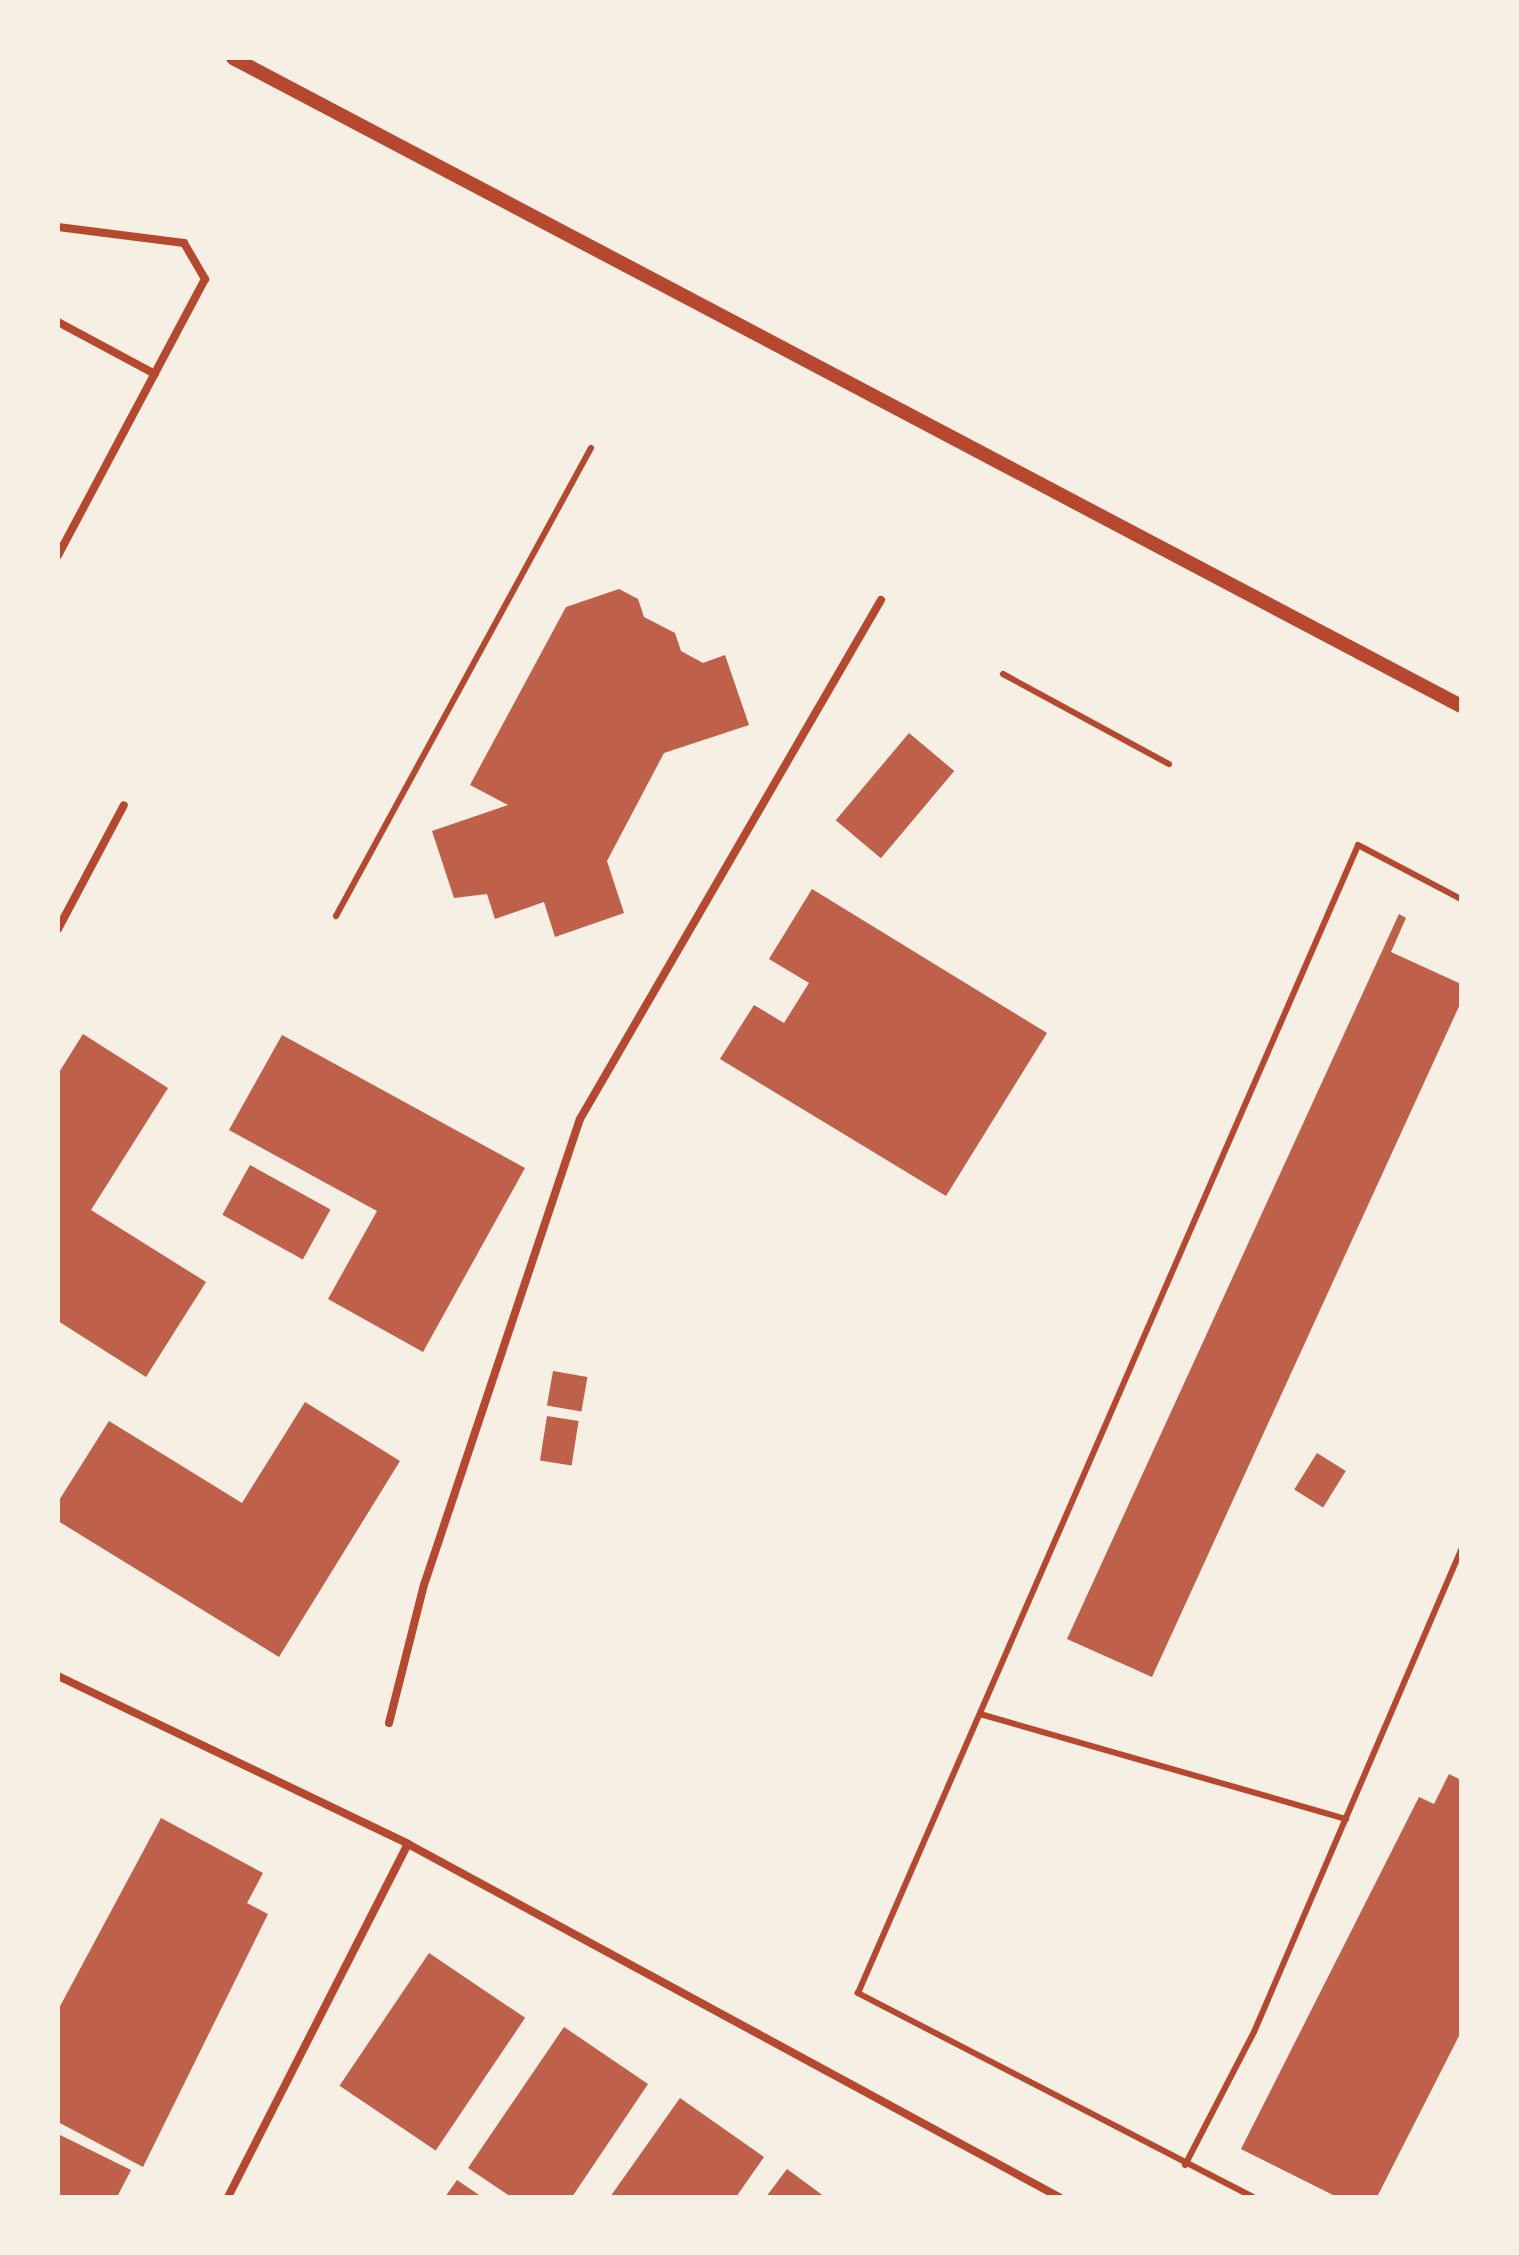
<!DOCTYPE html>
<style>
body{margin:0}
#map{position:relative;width:1519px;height:2255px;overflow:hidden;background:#f6efe4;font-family:"Roboto Condensed",sans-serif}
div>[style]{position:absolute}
.building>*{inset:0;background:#bf614a;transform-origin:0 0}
.service>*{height:6px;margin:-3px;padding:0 3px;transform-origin:3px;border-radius:3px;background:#b5482f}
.minor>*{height:8px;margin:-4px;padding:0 4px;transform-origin:4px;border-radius:4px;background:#b5482f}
.tertiary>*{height:14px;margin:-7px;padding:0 7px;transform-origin:7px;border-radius:7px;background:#b5482f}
span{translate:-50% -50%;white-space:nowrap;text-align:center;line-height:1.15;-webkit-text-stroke:7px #f6efe4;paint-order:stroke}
.frame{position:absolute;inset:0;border:60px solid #f6efe4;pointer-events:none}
</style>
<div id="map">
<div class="building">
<div style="clip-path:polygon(619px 589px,638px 599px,644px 617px,675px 633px,681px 651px,703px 663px,725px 655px,749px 725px,664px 753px,607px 861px,624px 913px,555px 937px,544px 902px,495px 919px,487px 894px,454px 898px,432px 831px,508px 805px,470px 785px,566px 607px)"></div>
<div style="left:909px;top:733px;width:59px;height:114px;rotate:40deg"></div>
<div style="clip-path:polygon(812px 889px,1047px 1033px,946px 1196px,720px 1059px,754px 1005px,784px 1023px,809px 983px,769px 959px)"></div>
<div style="clip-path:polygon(1399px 914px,1406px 918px,1391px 952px,1461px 984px,1461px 1002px,1152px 1677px,1067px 1639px)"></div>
<div style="clip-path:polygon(83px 1034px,168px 1088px,91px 1210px,206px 1282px,146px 1377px,58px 1321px,58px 1074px)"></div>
<div style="clip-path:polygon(282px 1035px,525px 1168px,423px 1352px,328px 1299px,377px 1211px,229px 1130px)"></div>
<div style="left:250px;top:1165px;width:92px;height:57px;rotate:29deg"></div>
<div style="left:553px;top:1371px;width:35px;height:35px;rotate:10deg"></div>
<div style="clip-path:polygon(305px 1402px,400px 1461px,279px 1657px,58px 1521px,58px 1502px,109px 1421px,242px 1503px)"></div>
<div style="left:547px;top:1416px;width:32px;height:45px;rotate:9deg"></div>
<div style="left:1317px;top:1453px;width:34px;height:43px;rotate:32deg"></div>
<div style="clip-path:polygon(1449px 1774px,1461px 1780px,1461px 2032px,1377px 2197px,1337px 2197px,1241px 2149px,1419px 1797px,1434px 1804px)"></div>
<div style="clip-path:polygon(161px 1818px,263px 1873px,247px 1903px,268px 1914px,143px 2167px,58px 2122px,58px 2010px)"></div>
<div style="left:429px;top:1953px;width:116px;height:160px;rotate:34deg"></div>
<div style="clip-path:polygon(564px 2027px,648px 2084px,572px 2197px,511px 2197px,468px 2168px)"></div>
<div style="clip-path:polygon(680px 2098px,764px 2157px,736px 2197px,610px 2197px)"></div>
<div style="clip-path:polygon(58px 2134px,131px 2170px,117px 2197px,58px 2197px)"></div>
<div style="clip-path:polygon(787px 2169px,825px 2197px,766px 2197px)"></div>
<div style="clip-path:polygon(457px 2180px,482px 2197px,445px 2197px)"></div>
</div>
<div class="service">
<div style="left:1003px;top:674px;width:189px;rotate:28.5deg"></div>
<div style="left:336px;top:916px;width:533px;rotate:-61.42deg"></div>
<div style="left:980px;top:1714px;width:381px;rotate:16deg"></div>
<div style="left:1185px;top:2165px;width:150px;rotate:-62.6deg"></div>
<div style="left:1254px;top:2032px;width:525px;rotate:-66.76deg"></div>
<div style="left:1253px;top:2197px;width:445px;rotate:-152.7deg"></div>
<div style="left:858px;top:1993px;width:1252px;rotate:-66.46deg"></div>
<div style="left:1358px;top:845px;width:116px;rotate:27.7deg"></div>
</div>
<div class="minor">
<div style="left:58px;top:227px;width:127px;rotate:7.2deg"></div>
<div style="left:184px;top:243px;width:42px;rotate:59.7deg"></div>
<div style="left:205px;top:279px;width:314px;rotate:118deg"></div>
<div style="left:58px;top:322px;width:110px;rotate:28.2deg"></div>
<div style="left:58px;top:929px;width:140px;rotate:-62deg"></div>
<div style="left:58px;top:1676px;width:388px;rotate:25.6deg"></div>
<div style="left:408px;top:1844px;width:741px;rotate:28.47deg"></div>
<div style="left:389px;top:1723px;width:142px;rotate:-75.8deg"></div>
<div style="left:424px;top:1585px;width:491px;rotate:-71.5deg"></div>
<div style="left:580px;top:1119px;width:600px;rotate:-59.89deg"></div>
<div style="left:228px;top:2197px;width:396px;rotate:-63deg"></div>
</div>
<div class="tertiary">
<div style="left:233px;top:58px;width:1388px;rotate:27.82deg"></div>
</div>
<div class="frame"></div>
</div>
